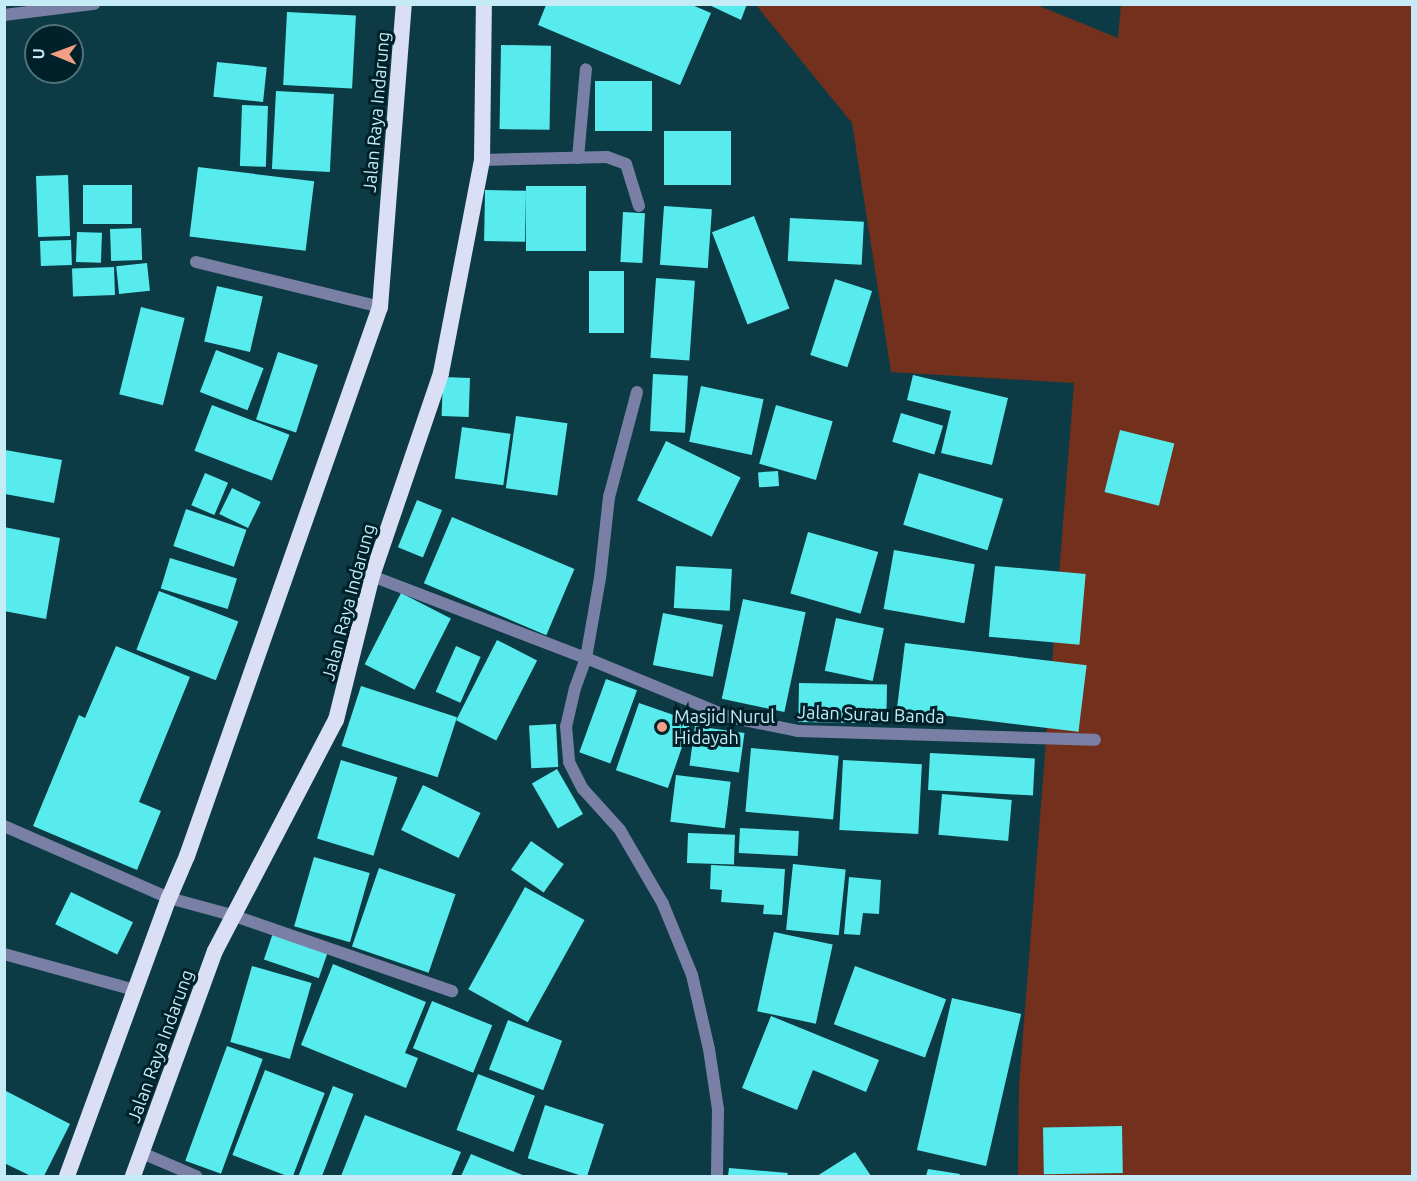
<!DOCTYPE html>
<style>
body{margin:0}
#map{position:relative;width:1417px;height:1181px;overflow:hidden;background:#0c3b45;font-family:Ubuntu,sans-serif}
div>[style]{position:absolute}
.green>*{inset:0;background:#73301c}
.building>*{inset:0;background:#58ebee;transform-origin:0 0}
.service>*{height:12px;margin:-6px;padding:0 6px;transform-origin:6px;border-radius:6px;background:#7a80a5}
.minor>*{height:12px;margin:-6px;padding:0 6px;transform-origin:6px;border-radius:6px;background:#7a80a5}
.trunk>*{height:16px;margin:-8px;padding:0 8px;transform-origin:8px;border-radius:8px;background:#dbdff6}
.dots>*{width:16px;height:16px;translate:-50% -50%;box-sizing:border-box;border:3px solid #002129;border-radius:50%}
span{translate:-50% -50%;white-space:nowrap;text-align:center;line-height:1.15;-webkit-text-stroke:6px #002129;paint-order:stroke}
.street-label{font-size:18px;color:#c5ebf6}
.poi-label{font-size:18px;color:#c5ebf6}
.left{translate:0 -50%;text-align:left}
.frame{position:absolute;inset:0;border:6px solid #c5ebf6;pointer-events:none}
.north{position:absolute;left:24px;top:24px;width:60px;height:60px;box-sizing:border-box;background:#002129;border:2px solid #4f727b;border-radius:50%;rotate:271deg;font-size:16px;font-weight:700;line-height:24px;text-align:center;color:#c5ebf6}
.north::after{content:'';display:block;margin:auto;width:21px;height:27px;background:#f39f86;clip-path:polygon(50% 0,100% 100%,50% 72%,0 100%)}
</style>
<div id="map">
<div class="green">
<div style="clip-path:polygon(756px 5px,1037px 5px,1118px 38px,1121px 5px,1412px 5px,1412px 1176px,1018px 1176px,1019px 1086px,1074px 383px,891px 372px,852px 123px)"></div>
</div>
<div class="building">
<div style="clip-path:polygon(707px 4px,747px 4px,741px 20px)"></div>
<div style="clip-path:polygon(546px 5px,692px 5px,711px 13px,680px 85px,538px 25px)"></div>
<div style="left:287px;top:12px;width:69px;height:73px;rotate:3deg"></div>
<div style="left:501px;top:45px;width:50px;height:84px;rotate:1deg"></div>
<div style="left:217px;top:62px;width:50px;height:35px;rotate:6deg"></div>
<div style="left:652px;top:81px;width:50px;height:57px;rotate:90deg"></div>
<div style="left:276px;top:91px;width:58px;height:78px;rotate:3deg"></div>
<div style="left:242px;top:105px;width:26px;height:61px;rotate:2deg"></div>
<div style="left:664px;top:131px;width:67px;height:54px"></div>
<div style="left:198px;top:167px;width:117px;height:70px;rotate:7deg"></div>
<div style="left:68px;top:175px;width:61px;height:32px;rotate:88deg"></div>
<div style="left:132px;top:185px;width:39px;height:49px;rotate:90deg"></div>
<div style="left:526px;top:186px;width:60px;height:65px"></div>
<div style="left:485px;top:190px;width:41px;height:51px;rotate:1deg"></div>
<div style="left:664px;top:206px;width:48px;height:59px;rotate:4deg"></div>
<div style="left:623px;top:212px;width:22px;height:50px;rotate:3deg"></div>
<div style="left:754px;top:216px;width:99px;height:45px;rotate:69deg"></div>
<div style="left:790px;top:218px;width:74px;height:43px;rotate:3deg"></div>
<div style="left:141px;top:228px;width:32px;height:31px;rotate:88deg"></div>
<div style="left:77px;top:232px;width:25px;height:30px;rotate:2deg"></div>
<div style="left:71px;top:240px;width:25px;height:31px;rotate:88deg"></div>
<div style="left:147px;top:263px;width:28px;height:31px;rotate:84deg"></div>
<div style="left:114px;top:267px;width:28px;height:42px;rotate:88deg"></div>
<div style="left:589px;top:271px;width:35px;height:62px"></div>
<div style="left:656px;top:278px;width:39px;height:80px;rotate:4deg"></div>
<div style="left:835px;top:279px;width:39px;height:80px;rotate:18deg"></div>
<div style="left:217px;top:286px;width:47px;height:57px;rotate:13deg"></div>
<div style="left:141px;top:307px;width:45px;height:90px;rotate:14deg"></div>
<div style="left:216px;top:350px;width:51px;height:45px;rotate:21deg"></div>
<div style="left:278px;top:352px;width:42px;height:71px;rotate:18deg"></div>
<div style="left:653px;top:374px;width:35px;height:57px;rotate:3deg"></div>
<div style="clip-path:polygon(913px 375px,1008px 398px,992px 465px,941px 453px,951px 411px,907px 400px)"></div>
<div style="left:443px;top:377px;width:27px;height:39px;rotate:2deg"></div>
<div style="left:701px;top:386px;width:64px;height:57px;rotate:12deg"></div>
<div style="left:212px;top:405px;width:83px;height:49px;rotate:21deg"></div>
<div style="left:776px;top:405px;width:59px;height:61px;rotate:16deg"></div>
<div style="left:901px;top:413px;width:44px;height:30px;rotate:17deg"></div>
<div style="left:516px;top:416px;width:52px;height:73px;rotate:8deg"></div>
<div style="left:462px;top:427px;width:49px;height:52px;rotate:8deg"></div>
<div style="left:1120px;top:430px;width:56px;height:64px;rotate:14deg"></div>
<div style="left:666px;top:441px;width:83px;height:66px;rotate:26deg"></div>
<div style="clip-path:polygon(5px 450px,62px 460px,54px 503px,5px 494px)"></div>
<div style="left:778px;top:471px;width:15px;height:20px;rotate:86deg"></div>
<div style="left:205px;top:473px;width:25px;height:35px;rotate:23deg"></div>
<div style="left:919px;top:473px;width:88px;height:54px;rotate:17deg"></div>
<div style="left:232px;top:488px;width:32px;height:29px;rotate:26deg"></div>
<div style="left:417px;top:500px;width:27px;height:51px;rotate:22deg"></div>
<div style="left:186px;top:509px;width:64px;height:39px;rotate:19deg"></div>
<div style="left:452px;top:517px;width:133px;height:72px;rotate:23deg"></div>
<div style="clip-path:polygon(4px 527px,60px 538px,46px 619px,4px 611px)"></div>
<div style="left:808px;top:532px;width:73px;height:64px;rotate:16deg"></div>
<div style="left:894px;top:550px;width:82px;height:60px;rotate:10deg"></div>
<div style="left:170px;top:558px;width:70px;height:32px;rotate:17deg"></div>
<div style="left:676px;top:566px;width:56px;height:42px;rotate:3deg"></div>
<div style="left:995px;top:566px;width:91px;height:71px;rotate:5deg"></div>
<div style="left:159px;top:591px;width:85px;height:63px;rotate:21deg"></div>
<div style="left:401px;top:593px;width:56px;height:80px;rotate:27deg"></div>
<div style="left:743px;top:599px;width:64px;height:102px;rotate:12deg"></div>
<div style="left:663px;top:613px;width:61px;height:53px;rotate:11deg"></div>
<div style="left:836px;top:618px;width:49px;height:54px;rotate:12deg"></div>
<div style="left:497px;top:640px;width:45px;height:90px;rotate:27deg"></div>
<div style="left:905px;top:643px;width:183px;height:67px;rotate:7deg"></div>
<div style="clip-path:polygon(116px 646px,190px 677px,139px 802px,161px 811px,137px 870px,33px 826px,79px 715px,85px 718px)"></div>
<div style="left:456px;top:646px;width:27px;height:50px;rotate:24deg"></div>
<div style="left:606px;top:679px;width:33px;height:78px;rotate:20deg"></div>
<div style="left:799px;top:683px;width:88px;height:39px;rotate:1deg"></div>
<div style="left:361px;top:686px;width:101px;height:63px;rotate:18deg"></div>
<div style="left:639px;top:703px;width:55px;height:71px;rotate:19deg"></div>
<div style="left:556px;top:724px;width:43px;height:27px;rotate:87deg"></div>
<div style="left:695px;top:726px;width:50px;height:40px;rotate:8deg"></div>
<div style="left:751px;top:748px;width:88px;height:64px;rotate:5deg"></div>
<div style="left:930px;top:753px;width:105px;height:37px;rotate:3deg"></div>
<div style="left:341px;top:760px;width:59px;height:82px;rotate:17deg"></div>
<div style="left:843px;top:760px;width:79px;height:70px;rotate:3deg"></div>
<div style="left:557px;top:769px;width:52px;height:29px;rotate:60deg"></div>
<div style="left:676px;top:775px;width:55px;height:47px;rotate:7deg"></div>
<div style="left:423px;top:785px;width:64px;height:50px;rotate:26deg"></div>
<div style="left:942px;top:794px;width:70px;height:41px;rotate:5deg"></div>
<div style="left:740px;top:828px;width:59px;height:25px;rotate:3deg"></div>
<div style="left:688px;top:833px;width:47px;height:30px;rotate:2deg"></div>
<div style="left:531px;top:841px;width:40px;height:35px;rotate:35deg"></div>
<div style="left:314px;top:857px;width:58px;height:72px;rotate:16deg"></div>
<div style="left:793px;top:864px;width:53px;height:66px;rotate:6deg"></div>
<div style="clip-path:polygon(711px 865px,785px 869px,782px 915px,763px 914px,764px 905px,721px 902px,722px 890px,710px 889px)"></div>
<div style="left:379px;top:868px;width:81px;height:83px;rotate:19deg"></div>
<div style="clip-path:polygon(849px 877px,881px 880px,879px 914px,863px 913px,860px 935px,844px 934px)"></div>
<div style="left:525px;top:887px;width:68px;height:117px;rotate:29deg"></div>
<div style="left:71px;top:892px;width:69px;height:36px;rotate:26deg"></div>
<div style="left:774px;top:932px;width:60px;height:81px;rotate:12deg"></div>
<div style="left:273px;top:933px;width:58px;height:28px;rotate:19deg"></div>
<div style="clip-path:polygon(333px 964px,426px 1002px,405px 1053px,418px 1058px,406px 1088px,301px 1045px)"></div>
<div style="left:252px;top:966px;width:62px;height:79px;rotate:16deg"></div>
<div style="left:855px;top:966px;width:97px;height:62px;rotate:20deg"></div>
<div style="left:952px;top:998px;width:71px;height:156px;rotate:13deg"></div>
<div style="left:432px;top:1001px;width:65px;height:51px;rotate:22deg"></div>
<div style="clip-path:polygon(771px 1016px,879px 1060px,866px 1092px,813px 1070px,797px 1110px,742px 1088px)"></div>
<div style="left:508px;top:1020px;width:58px;height:53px;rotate:21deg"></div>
<div style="left:227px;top:1046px;width:38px;height:122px;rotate:20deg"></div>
<div style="left:265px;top:1070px;width:64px;height:91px;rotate:21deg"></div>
<div style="left:478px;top:1074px;width:61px;height:60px;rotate:21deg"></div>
<div style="left:333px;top:1086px;width:22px;height:97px;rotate:21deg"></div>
<div style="clip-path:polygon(6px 1091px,70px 1124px,44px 1176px,31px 1176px,4px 1163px)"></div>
<div style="left:545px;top:1105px;width:62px;height:56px;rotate:18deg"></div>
<div style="clip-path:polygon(365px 1115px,461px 1152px,451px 1176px,341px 1176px)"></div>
<div style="left:1122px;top:1126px;width:47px;height:79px;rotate:89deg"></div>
<div style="clip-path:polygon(855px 1152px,871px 1176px,817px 1176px)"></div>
<div style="clip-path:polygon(471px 1154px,525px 1176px,461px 1176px)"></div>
<div style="clip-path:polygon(729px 1168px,788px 1173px,787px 1176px,728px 1176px)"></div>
<div style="clip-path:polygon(928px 1169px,960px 1174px,959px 1176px,926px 1176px)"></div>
</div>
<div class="service">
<div style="left:4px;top:954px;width:136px;rotate:15.4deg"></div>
<div style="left:142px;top:1153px;width:59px;rotate:23.1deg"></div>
</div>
<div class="minor">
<div style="left:4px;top:15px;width:91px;rotate:-7deg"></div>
<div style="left:578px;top:158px;width:89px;rotate:-84.9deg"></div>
<div style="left:482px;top:160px;width:125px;rotate:-1.4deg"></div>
<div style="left:607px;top:157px;width:20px;rotate:20deg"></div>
<div style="left:626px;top:164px;width:44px;rotate:72.8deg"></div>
<div style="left:196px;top:262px;width:189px;rotate:13.7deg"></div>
<div style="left:637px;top:392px;width:109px;rotate:104.9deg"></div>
<div style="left:609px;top:497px;width:81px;rotate:96.3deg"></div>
<div style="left:600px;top:578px;width:81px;rotate:99.9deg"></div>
<div style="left:586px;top:658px;width:32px;rotate:110deg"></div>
<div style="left:575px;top:688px;width:39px;rotate:103deg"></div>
<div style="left:566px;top:726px;width:36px;rotate:85deg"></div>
<div style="left:569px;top:762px;width:30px;rotate:63deg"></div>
<div style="left:583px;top:789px;width:55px;rotate:47.9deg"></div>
<div style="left:620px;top:830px;width:86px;rotate:59.8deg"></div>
<div style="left:663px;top:904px;width:77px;rotate:67.8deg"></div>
<div style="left:692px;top:975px;width:76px;rotate:77.1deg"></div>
<div style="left:709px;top:1049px;width:61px;rotate:81.5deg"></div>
<div style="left:718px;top:1109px;width:67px;rotate:90.9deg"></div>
<div style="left:372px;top:576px;width:229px;rotate:21deg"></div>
<div style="left:586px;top:658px;width:155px;rotate:22.4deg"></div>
<div style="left:729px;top:717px;width:70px;rotate:11.5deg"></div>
<div style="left:798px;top:731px;width:297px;rotate:1.7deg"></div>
<div style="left:4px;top:826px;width:180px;rotate:23.6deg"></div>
<div style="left:169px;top:898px;width:65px;rotate:15.1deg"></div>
<div style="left:232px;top:915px;width:233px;rotate:19.1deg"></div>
</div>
<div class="trunk">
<div style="left:67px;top:1176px;width:296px;rotate:-69.9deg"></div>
<div style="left:169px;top:898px;width:46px;rotate:-66.8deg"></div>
<div style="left:187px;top:856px;width:582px;rotate:-70.63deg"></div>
<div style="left:380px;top:307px;width:304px;rotate:-85.5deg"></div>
<div style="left:133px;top:1176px;width:239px;rotate:-70deg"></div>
<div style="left:215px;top:951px;width:261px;rotate:-62.4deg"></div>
<div style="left:336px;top:720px;width:148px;rotate:-76deg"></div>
<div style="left:372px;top:576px;width:214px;rotate:-71.2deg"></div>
<div style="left:441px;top:373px;width:217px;rotate:-79.1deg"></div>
<div style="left:482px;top:160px;width:156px;rotate:-89.3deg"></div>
</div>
<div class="dots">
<div style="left:662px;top:727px;background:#f39f86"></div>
</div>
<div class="street-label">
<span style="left:376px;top:112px;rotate:-85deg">Jalan Raya Indarung</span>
<span style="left:348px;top:602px;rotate:-75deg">Jalan Raya Indarung</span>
<span style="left:871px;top:714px;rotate:2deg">Jalan Surau Banda</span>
<span style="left:160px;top:1046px;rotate:-70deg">Jalan Raya Indarung</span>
</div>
<div class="poi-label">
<span class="left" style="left:674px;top:727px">Masjid Nurul<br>Hidayah</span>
</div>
<div class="frame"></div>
<div class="north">U</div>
</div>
